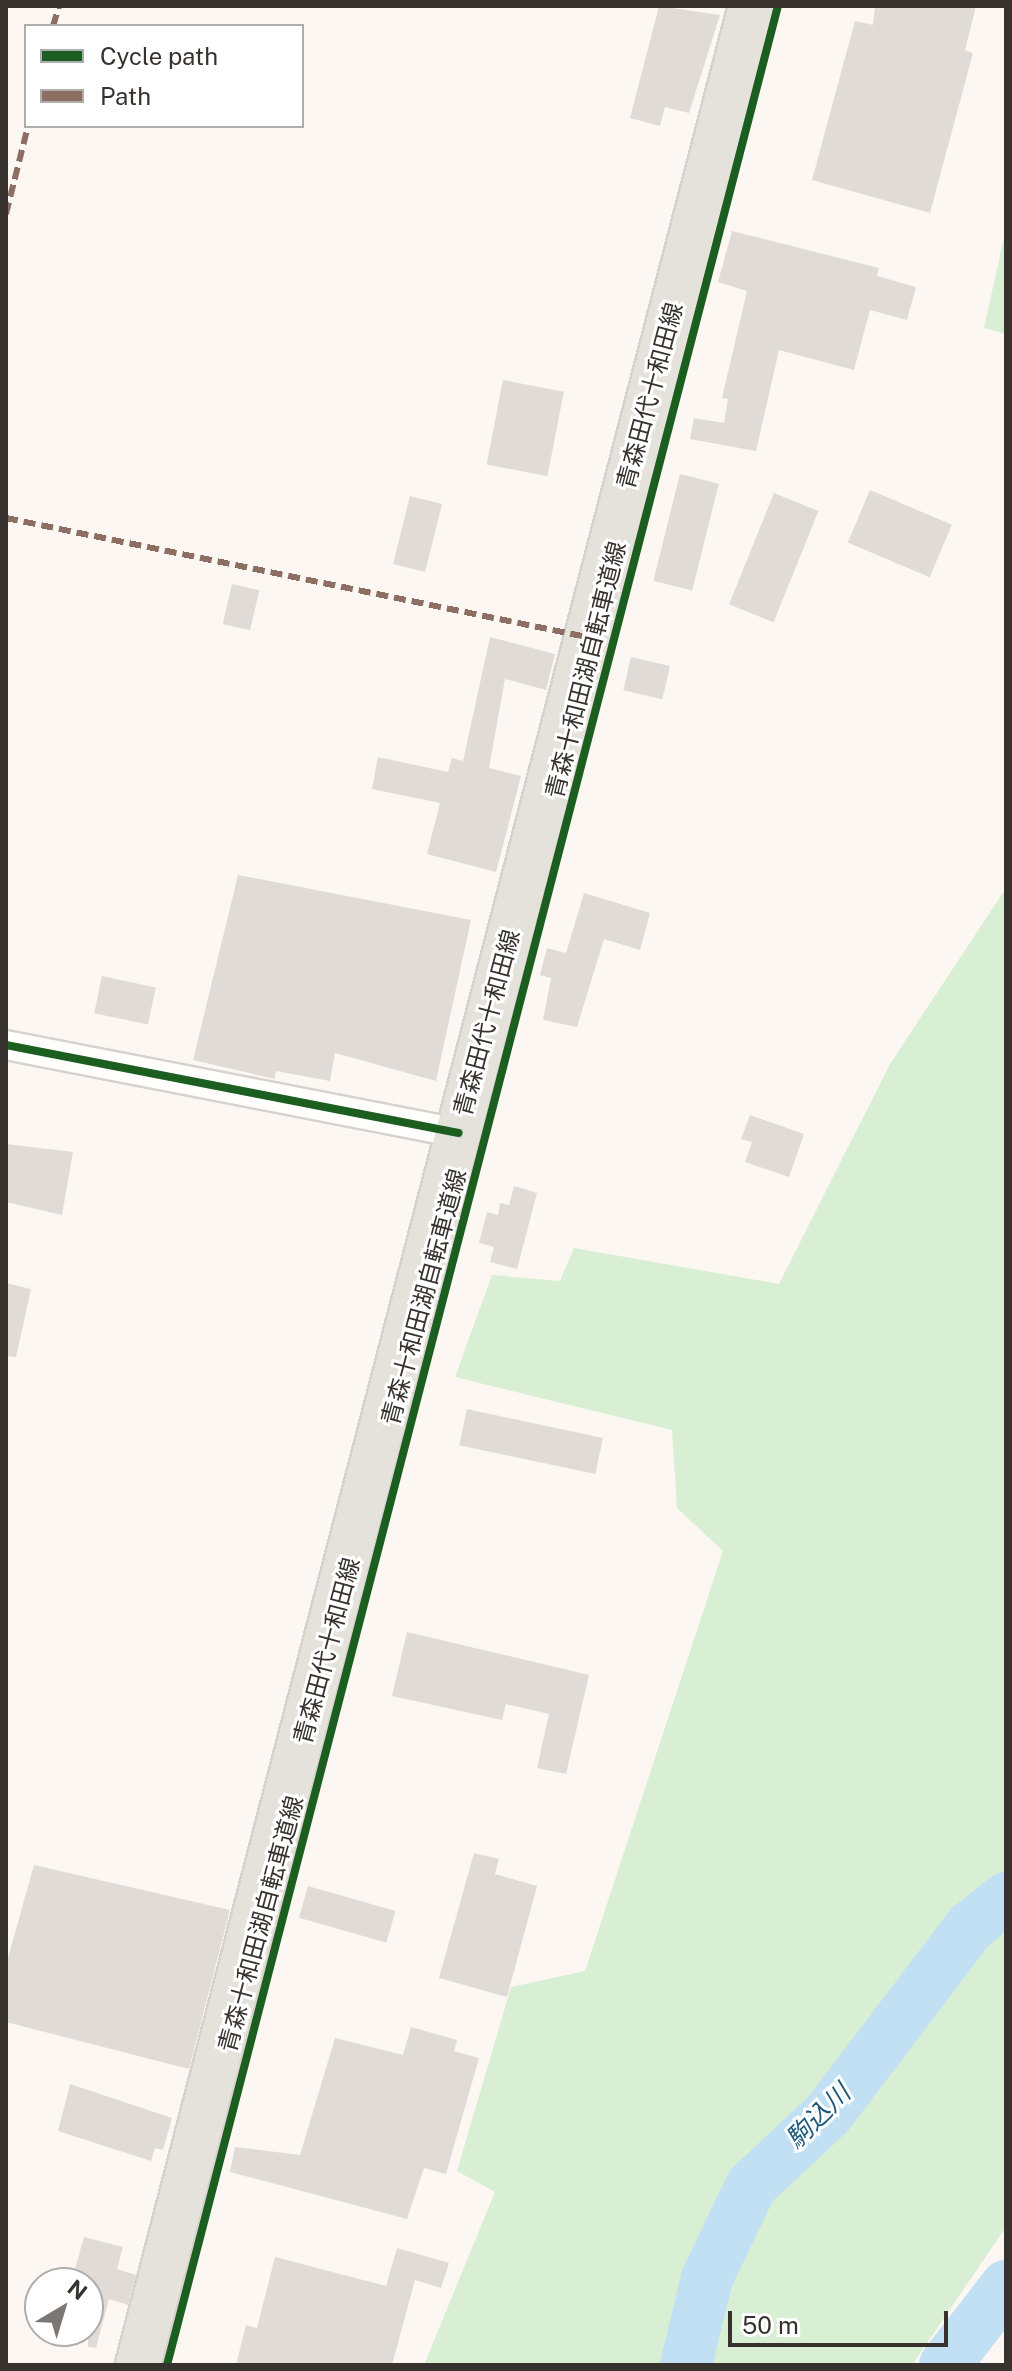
<!DOCTYPE html>
<meta charset="utf-8">
<style>
body{margin:0}
#map{position:relative;width:1012px;height:2371px;overflow:hidden;background:#fcf7f2;font-family:"Public Sans","Noto Sans JP",sans-serif}
div>[style]{position:absolute}
.green>*{inset:0;background:#d8efd3}
.river>*{height:52px;margin:-26px;padding:0 26px;transform-origin:26px;border-radius:26px;background:#c2e0f4}
.building>*{inset:0;background:#e0dbd6;transform-origin:0 0}
.roads{filter:drop-shadow(2px 0 #d7d2ce) drop-shadow(-2px 0 #d7d2ce) drop-shadow(0 2px #d7d2ce) drop-shadow(0 -2px #d7d2ce)}
.street>*{height:28px;margin:-14px;padding:0 14px;transform-origin:14px;border-radius:14px;background:#fffefd}
.primary>*{height:44px;margin:-22px;padding:0 22px;transform-origin:22px;border-radius:22px;background:#e4e2db}
.quiet>*{height:6px;margin-top:-3px;transform-origin:0;background:repeating-linear-gradient(90deg,#8d6e63 0 12px,transparent 0 18px)}
.cycleway>*{height:8px;margin:-4px;padding:0 4px;transform-origin:4px;border-radius:4px;background:#1b5e20}
span{translate:-50% -50%;white-space:nowrap;text-align:center;line-height:1.15;-webkit-text-stroke:6px #fff;paint-order:stroke}
.street-label{font-size:24px;color:#37322d}
.water-label{font-size:26px;color:#1f5b7d;font-style:italic}
.frame{position:absolute;inset:0;border:8px solid #37322d;pointer-events:none}
.legend{position:absolute;left:24px;top:24px;width:280px;height:104px;box-sizing:border-box;background:#fff;border:2px solid #afadab;margin:0;padding:10px 14px;list-style:none;font-size:24px;color:#37322d}
.legend li{display:flex;align-items:center;gap:16px;height:40px}
.legend b{width:40px;border:2px solid #afadab}
.north{position:absolute;left:24px;top:2267px;width:80px;height:80px;box-sizing:border-box;background:#fff;border:2px solid #afadab;border-radius:50%;rotate:38deg;font-size:22px;font-weight:700;line-height:32px;text-align:center;color:#37322d}
.north::after{content:'';display:block;margin:auto;width:28px;height:36px;background:#7c7772;clip-path:polygon(50% 0,100% 100%,50% 72%,0 100%)}
.scale{position:absolute;left:728px;top:2311px;width:220px;height:36px;box-sizing:border-box;border:4px solid #37322d;border-top:0;padding-left:10px;font-size:24px;line-height:28px;white-space:nowrap;color:#37322d;-webkit-text-stroke:6px #fff;paint-order:stroke}
</style>
<div id="map">
<div class="green">
<div style="clip-path:polygon(1006px 228px,1006px 334px,984px 328px)"></div>
<div style="clip-path:polygon(1006px 888px,1006px 2227px,912px 2365px,424px 2365px,495px 2192px,457px 2171px,511px 1987px,585px 1971px,723px 1551px,677px 1508px,672px 1430px,455px 1377px,492px 1275px,560px 1281px,574px 1248px,779px 1284px,890px 1064px)"></div>
</div>
<div class="river">
<div style="left:686px;top:2365px;width:89px;rotate:-76.4deg"></div>
<div style="left:707px;top:2278px;width:102px;rotate:-64.4deg"></div>
<div style="left:751px;top:2186px;width:105px;rotate:-43.1deg"></div>
<div style="left:828px;top:2114px;width:235px;rotate:-52.8deg"></div>
<div style="left:970px;top:1927px;width:46px;rotate:-38.9deg"></div>
<div style="left:945px;top:2365px;width:100px;rotate:-52.3deg"></div>
</div>
<div class="building">
<div style="clip-path:polygon(659px 6px,720px 15px,689px 113px,665px 107px,660px 126px,630px 118px)"></div>
<div style="clip-path:polygon(875px 6px,976px 6px,965px 50px,973px 53px,930px 213px,812px 180px,855px 21px,873px 25px)"></div>
<div style="clip-path:polygon(732px 231px,879px 268px,877px 276px,916px 287px,907px 320px,870px 310px,854px 370px,779px 350px,756px 451px,690px 439px,694px 418px,724px 423px,728px 399px,722px 398px,747px 291px,718px 282px)"></div>
<div style="left:503px;top:380px;width:62px;height:86px;rotate:11deg"></div>
<div style="left:680px;top:474px;width:40px;height:110px;rotate:14deg"></div>
<div style="left:870px;top:490px;width:89px;height:57px;rotate:23deg"></div>
<div style="left:774px;top:493px;width:48px;height:120px;rotate:22deg"></div>
<div style="left:410px;top:496px;width:33px;height:70px;rotate:14deg"></div>
<div style="left:232px;top:584px;width:28px;height:41px;rotate:13deg"></div>
<div style="clip-path:polygon(490px 637px,555px 654px,546px 690px,505px 679px,489px 768px,521px 776px,496px 872px,427px 854px,440px 803px,372px 789px,378px 757px,448px 772px,452px 758px,463px 761px)"></div>
<div style="left:631px;top:657px;width:40px;height:34px;rotate:13deg"></div>
<div style="clip-path:polygon(238px 875px,471px 920px,436px 1081px,335px 1053px,330px 1081px,276px 1071px,275px 1079px,193px 1060px)"></div>
<div style="clip-path:polygon(584px 893px,650px 913px,640px 950px,604px 939px,577px 1027px,543px 1020px,551px 978px,540px 975px,547px 948px,566px 953px)"></div>
<div style="left:102px;top:976px;width:55px;height:38px;rotate:12deg"></div>
<div style="clip-path:polygon(750px 1115px,804px 1134px,789px 1177px,745px 1162px,752px 1142px,741px 1139px)"></div>
<div style="clip-path:polygon(6px 1144px,73px 1152px,62px 1215px,6px 1202px)"></div>
<div style="clip-path:polygon(514px 1186px,537px 1193px,517px 1269px,490px 1262px,494px 1247px,479px 1243px,487px 1212px,498px 1215px,500px 1203px,509px 1205px)"></div>
<div style="clip-path:polygon(6px 1283px,31px 1289px,16px 1357px,6px 1356px)"></div>
<div style="left:467px;top:1409px;width:139px;height:37px;rotate:12deg"></div>
<div style="clip-path:polygon(407px 1632px,589px 1675px,566px 1774px,537px 1768px,549px 1714px,506px 1704px,502px 1720px,392px 1696px)"></div>
<div style="clip-path:polygon(474px 1853px,499px 1859px,495px 1874px,537px 1886px,507px 1997px,439px 1978px)"></div>
<div style="clip-path:polygon(34px 1865px,230px 1910px,189px 2069px,6px 2022px,6px 1965px)"></div>
<div style="left:308px;top:1886px;width:91px;height:33px;rotate:16deg"></div>
<div style="clip-path:polygon(411px 2027px,457px 2040px,454px 2051px,479px 2058px,446px 2174px,424px 2168px,407px 2219px,230px 2172px,235px 2147px,300px 2155px,335px 2038px,403px 2055px)"></div>
<div style="clip-path:polygon(70px 2084px,172px 2118px,163px 2150px,155px 2148px,151px 2161px,58px 2131px)"></div>
<div style="clip-path:polygon(84px 2237px,123px 2247px,117px 2269px,136px 2275px,128px 2305px,109px 2299px,96px 2348px,88px 2347px,88px 2283px,71px 2283px)"></div>
<div style="clip-path:polygon(397px 2248px,449px 2263px,441px 2288px,415px 2280px,392px 2365px,236px 2365px,246px 2325px,257px 2328px,275px 2257px,386px 2286px)"></div>
</div>
<div class="roads">
<div class="street">
<div style="left:6px;top:1045px;width:461px;rotate:11deg"></div>
</div>
<div class="primary">
<div style="left:138px;top:2365px;width:2437px;rotate:-75.43deg"></div>
</div>
</div>
<div class="quiet">
<div style="left:53px;top:26px;width:21px;rotate:-73deg"></div>
<div style="left:6px;top:214px;width:91px;rotate:-76deg"></div>
<div style="left:6px;top:518px;width:593px;rotate:11.58deg"></div>
</div>
<div class="cycleway">
<div style="left:6px;top:1045px;width:461px;rotate:11deg"></div>
<div style="left:167px;top:2365px;width:2437px;rotate:-75.48deg"></div>
</div>
<div class="street-label">
<span style="left:650px;top:396px;rotate:-75deg">青森田代十和田線</span>
<span style="left:586px;top:670px;rotate:-76deg">青森十和田湖自転車道線</span>
<span style="left:487px;top:1023px;rotate:-75deg">青森田代十和田線</span>
<span style="left:424px;top:1297px;rotate:-75deg">青森十和田湖自転車道線</span>
<span style="left:327px;top:1651px;rotate:-75deg">青森田代十和田線</span>
<span style="left:261px;top:1924px;rotate:-75deg">青森十和田湖自転車道線</span>
</div>
<div class="water-label">
<span style="left:818px;top:2116px;rotate:-45deg">駒込川</span>
</div>
<div class="frame"></div>
<ul class="legend">
<li><b style="height:10px;background:#1b5e20"></b>Cycle path</li>
<li><b style="height:10px;background:#8d6e63"></b>Path</li>
</ul>
<div class="north">N</div>
<div class="scale">50 m</div>
</div>
